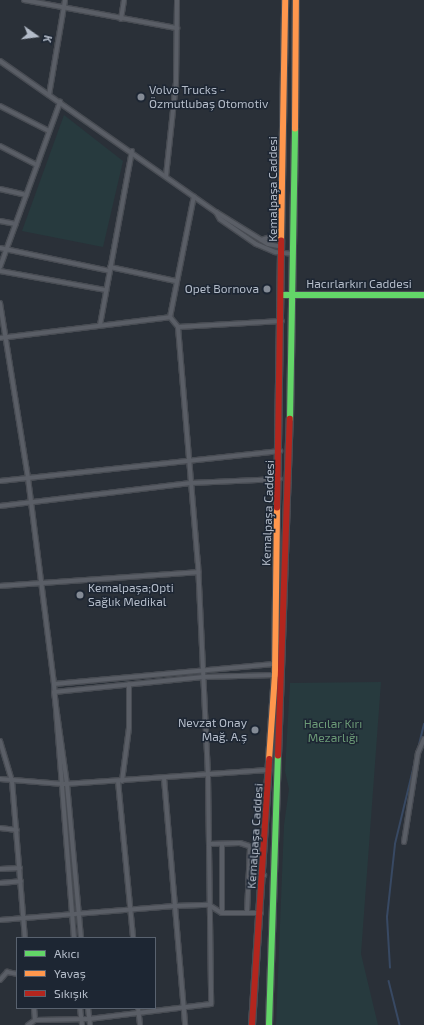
<!DOCTYPE html>
<meta charset="utf-8">
<style>
body{margin:0}
#map{position:relative;width:424px;height:1025px;overflow:hidden;background:#2a3038;font-family:"Exo 2",sans-serif}
div>[style]{position:absolute}
.green>*{inset:0;background:#273a3e}
.stream>*{height:1.5px;margin:-0.75px;padding:0 0.75px;transform-origin:0.75px;border-radius:0.75px;background:#384963}
.roads{filter:drop-shadow(1px 0 #484c53) drop-shadow(-1px 0 #484c53) drop-shadow(0 1px #484c53) drop-shadow(0 -1px #484c53)}
.street>*{height:4px;margin:-2px;padding:0 2px;transform-origin:2px;border-radius:2px;background:#5a5e66}
.fast>*{height:5.5px;margin:-2.75px;padding:0 2.75px;transform-origin:2.75px;border-radius:2.75px;background:#63d668}
.slow>*{height:5.5px;margin:-2.75px;padding:0 2.75px;transform-origin:2.75px;border-radius:2.75px;background:#ff974d}
.jam>*{height:5.5px;margin:-2.75px;padding:0 2.75px;transform-origin:2.75px;border-radius:2.75px;background:#b3261e}
.dots>*{width:11px;height:11px;translate:-50% -50%;box-sizing:border-box;border:2px solid #1d2633;border-radius:50%}
span{translate:-50% -50%;white-space:nowrap;text-align:center;line-height:1.15;-webkit-text-stroke:3px #1d2633;paint-order:stroke}
.poi-label{font-size:12px;color:#b4bcc9}
.left{translate:0 -50%;text-align:left}
.right{translate:-100% -50%;text-align:right}
.street-label{font-size:12px;color:#b4bcc9}
.park-label{font-size:12px;color:#6b9a76}
.legend{position:absolute;left:16px;top:937px;width:140px;height:72px;box-sizing:border-box;background:#1d2633;border:1px solid #59626f;margin:0;padding:5px 7px;list-style:none;font-size:12px;color:#b4bcc9}
.legend li{display:flex;align-items:center;gap:8px;height:20px}
.legend b{width:20px;border:1px solid #59626f}
.north{position:absolute;left:16px;top:16px;width:40px;height:40px;-webkit-text-stroke:3px #1d2633;paint-order:stroke;rotate:104deg;font-size:11px;font-weight:700;line-height:16px;text-align:center;color:#b4bcc9}
.north::after{content:'';display:block;margin:auto;width:14px;height:18px;background:#b4bcc9;clip-path:polygon(50% 0,100% 100%,50% 72%,0 100%)}
</style>
<div id="map">
<div class="green">
<div style="clip-path:polygon(64px 115px,123px 161px,103px 247px,22px 231px)"></div>
<div style="clip-path:polygon(381px 682px,361px 954px,378px 1025px,276px 1025px,284px 825px,289px 789px,285px 771px,290px 683px)"></div>
</div>
<div class="stream">
<div style="left:390px;top:968px;width:51px;rotate:-93.4deg"></div>
<div style="left:387px;top:917px;width:73px;rotate:-83.7deg"></div>
<div style="left:395px;top:844px;width:123px;rotate:-76.4deg"></div>
<div style="left:389px;top:981px;width:45px;rotate:76deg"></div>
</div>
<div class="roads">
<div class="street">
<div style="left:24px;top:0;width:156px;rotate:10.4deg"></div>
<div style="left:121px;top:19px;width:19px;rotate:-81deg"></div>
<div style="left:0;top:61px;width:264px;rotate:35deg"></div>
<div style="left:216px;top:212px;width:61px;rotate:31.6deg"></div>
<div style="left:268px;top:244px;width:14px;rotate:12deg"></div>
<div style="left:49px;top:95px;width:96px;rotate:-80.4deg"></div>
<div style="left:0;top:106px;width:55px;rotate:27deg"></div>
<div style="left:0;top:146px;width:42px;rotate:27.2deg"></div>
<div style="left:166px;top:176px;width:94px;rotate:-83.9deg"></div>
<div style="left:176px;top:83px;width:83px;rotate:-89.3deg"></div>
<div style="left:0;top:189px;width:27px;rotate:13deg"></div>
<div style="left:216px;top:212px;width:8px;rotate:60deg"></div>
<div style="left:220px;top:219px;width:44px;rotate:34.8deg"></div>
<div style="left:256px;top:244px;width:21px;rotate:23deg"></div>
<div style="left:275px;top:252px;width:18px;rotate:6deg"></div>
<div style="left:0;top:221px;width:16px;rotate:11deg"></div>
<div style="left:261px;top:240px;width:14px;rotate:-17deg"></div>
<div style="left:274px;top:236px;width:11px;rotate:-49deg"></div>
<div style="left:0;top:248px;width:112px;rotate:11.8deg"></div>
<div style="left:0;top:267px;width:176px;rotate:-70deg"></div>
<div style="left:110px;top:267px;width:67px;rotate:12deg"></div>
<div style="left:0;top:271px;width:108px;rotate:10.2deg"></div>
<div style="left:0;top:303px;width:177px;rotate:80.9deg"></div>
<div style="left:28px;top:478px;width:208px;rotate:82.8deg"></div>
<div style="left:54px;top:684px;width:255px;rotate:85.5deg"></div>
<div style="left:170px;top:317px;width:123px;rotate:-78.8deg"></div>
<div style="left:100px;top:325px;width:177px;rotate:-79.6deg"></div>
<div style="left:178px;top:327px;width:104px;rotate:-3.3deg"></div>
<div style="left:0;top:338px;width:171px;rotate:-7deg"></div>
<div style="left:170px;top:317px;width:13px;rotate:51deg"></div>
<div style="left:178px;top:327px;width:237px;rotate:85.2deg"></div>
<div style="left:198px;top:563px;width:212px;rotate:87.3deg"></div>
<div style="left:208px;top:775px;width:229px;rotate:89.2deg"></div>
<div style="left:211px;top:1004px;width:123px;rotate:173deg"></div>
<div style="left:89px;top:1019px;width:54px;rotate:178.9deg"></div>
<div style="left:35px;top:1020px;width:9px;rotate:144deg"></div>
<div style="left:0;top:481px;width:282px;rotate:-6.1deg"></div>
<div style="left:0;top:506px;width:192px;rotate:-6.9deg"></div>
<div style="left:191px;top:483px;width:89px;rotate:-2.6deg"></div>
<div style="left:0;top:586px;width:199px;rotate:-4deg"></div>
<div style="left:54px;top:684px;width:221px;rotate:-5.2deg"></div>
<div style="left:54px;top:692px;width:93px;rotate:82deg"></div>
<div style="left:67px;top:784px;width:155px;rotate:84.8deg"></div>
<div style="left:54px;top:692px;width:150px;rotate:-5.7deg"></div>
<div style="left:203px;top:677px;width:72px;rotate:-1.6deg"></div>
<div style="left:0;top:741px;width:42px;rotate:73.3deg"></div>
<div style="left:12px;top:781px;width:158px;rotate:85.3deg"></div>
<div style="left:164px;top:778px;width:248px;rotate:85.1deg"></div>
<div style="left:0;top:779px;width:63px;rotate:4.5deg"></div>
<div style="left:63px;top:784px;width:207px;rotate:-3.9deg"></div>
<div style="left:118px;top:781px;width:158px;rotate:84.5deg"></div>
<div style="left:122px;top:781px;width:53px;rotate:-82.5deg"></div>
<div style="left:129px;top:728px;width:44px;rotate:-90deg"></div>
<div style="left:0;top:828px;width:17px;rotate:7deg"></div>
<div style="left:404px;top:842px;width:90px;rotate:-81.1deg"></div>
<div style="left:418px;top:753px;width:15px;rotate:-67deg"></div>
<div style="left:209px;top:844px;width:31px;rotate:-2deg"></div>
<div style="left:240px;top:843px;width:25px;rotate:18deg"></div>
<div style="left:250px;top:868px;width:16px;rotate:27deg"></div>
<div style="left:0;top:869px;width:20px;rotate:-3deg"></div>
<div style="left:0;top:883px;width:21px;rotate:-5deg"></div>
<div style="left:247px;top:912px;width:63px;rotate:-87.3deg"></div>
<div style="left:222px;top:913px;width:69px;rotate:-90deg"></div>
<div style="left:0;top:920px;width:175px;rotate:-4.6deg"></div>
<div style="left:174px;top:906px;width:35px;rotate:-2deg"></div>
<div style="left:209px;top:905px;width:15px;rotate:32deg"></div>
<div style="left:222px;top:913px;width:39px"></div>
<div style="left:0;top:980px;width:11px;rotate:-49deg"></div>
<div style="left:7px;top:972px;width:10px;rotate:11deg"></div>
<div style="left:34px;top:1008px;width:12px;rotate:85deg"></div>
<div style="left:80px;top:1008px;width:17px;rotate:83deg"></div>
<div style="left:88px;top:1008px;width:17px;rotate:83deg"></div>
<div style="left:138px;top:1008px;width:17px;rotate:83deg"></div>
</div>
<div class="fast">
<div style="left:283px;top:295px;width:141px"></div>
<div style="left:290px;top:419px;width:290px;rotate:-89deg"></div>
<div style="left:269px;top:1025px;width:269px;rotate:-88.1deg"></div>
</div>
<div class="slow">
<div style="left:295px;top:129px;width:129px;rotate:-89.6deg"></div>
<div style="left:281px;top:241px;width:241px;rotate:-89deg"></div>
<div style="left:269px;top:760px;width:85px;rotate:-86deg"></div>
<div style="left:275px;top:675px;width:167px;rotate:-89.3deg"></div>
</div>
<div class="jam">
<div style="left:277px;top:508px;width:267px;rotate:-89.1deg"></div>
<div style="left:278px;top:756px;width:337px;rotate:-88deg"></div>
<div style="left:252px;top:1025px;width:266px;rotate:-86.3deg"></div>
</div>
</div>
<div class="dots">
<div style="left:141px;top:97px;background:#848b96"></div>
<div style="left:267px;top:289px;background:#848b96"></div>
<div style="left:80px;top:595px;background:#848b96"></div>
<div style="left:255px;top:730px;background:#848b96"></div>
</div>
<div class="poi-label">
<span class="left" style="left:149px;top:97px">Volvo Trucks -<br>Özmutlubaş Otomotiv</span>
<span class="right" style="left:259px;top:289px">Opet Bornova</span>
<span class="left" style="left:88px;top:595px">Kemalpaşa;Opti<br>Sağlık Medikal</span>
<span class="right" style="left:247px;top:730px">Nevzat Onay<br>Mağ. A.ş</span>
</div>
<div class="street-label">
<span style="left:273px;top:189px;rotate:-90deg">Kemalpaşa Caddesi</span>
<span style="left:359px;top:284px">Hacırlarkırı Caddesi</span>
<span style="left:268px;top:513px;rotate:-88deg">Kemalpaşa Caddesi</span>
<span style="left:255px;top:836px;rotate:-86deg">Kemalpaşa Caddesi</span>
</div>
<div class="park-label">
<span style="left:333px;top:731px">Hacılar Kırı<br>Mezarlığı</span>
</div>
<ul class="legend">
<li><b style="height:5px;background:#63d668"></b>Akıcı</li>
<li><b style="height:5px;background:#ff974d"></b>Yavaş</li>
<li><b style="height:5px;background:#b3261e"></b>Sıkışık</li>
</ul>
<div class="north">K</div>
</div>
